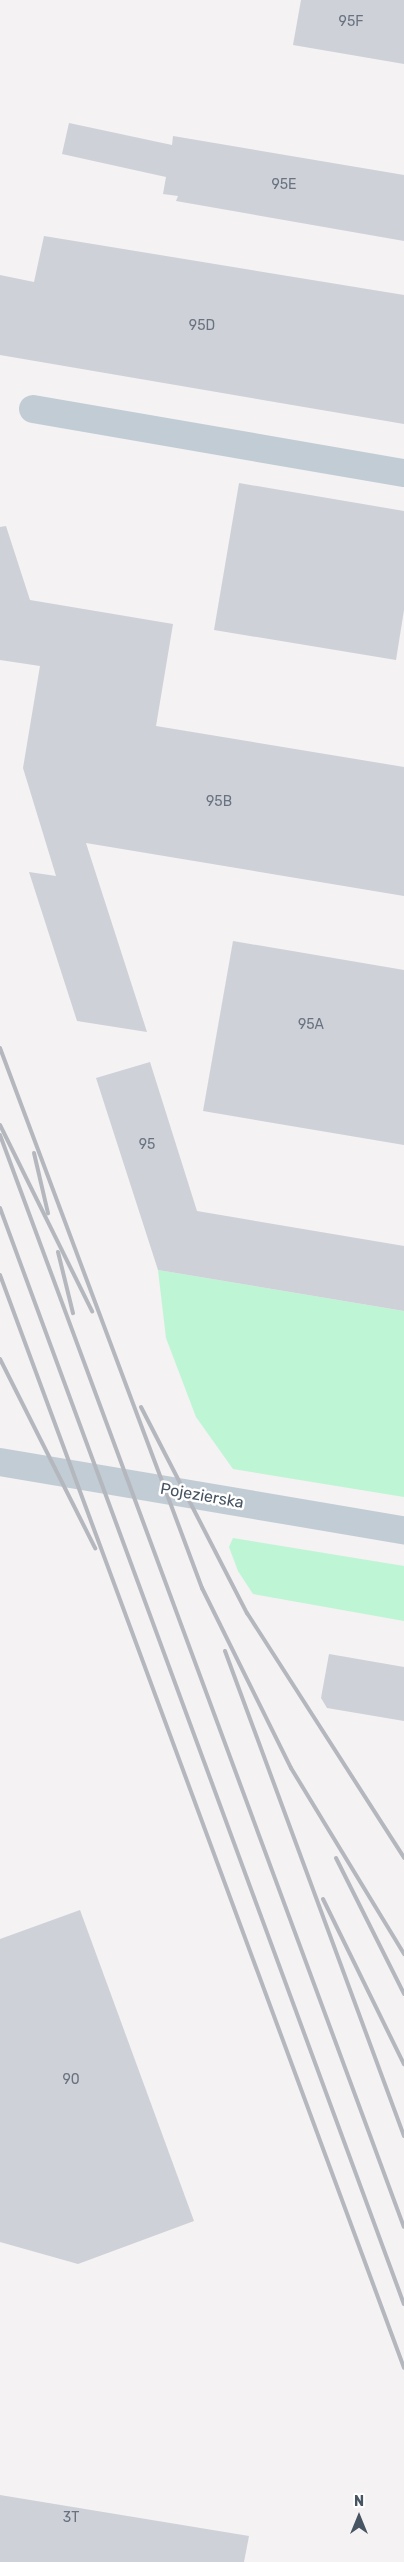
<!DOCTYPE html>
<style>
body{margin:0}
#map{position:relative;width:404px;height:2562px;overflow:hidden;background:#f4f2f2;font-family:Rubik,sans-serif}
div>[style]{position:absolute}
.green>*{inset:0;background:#bef5d5}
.building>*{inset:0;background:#ced1d8}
.minor>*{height:28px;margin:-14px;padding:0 14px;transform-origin:14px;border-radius:14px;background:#c2ccd5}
.rail>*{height:4px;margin:-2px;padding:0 2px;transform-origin:2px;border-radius:2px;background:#b4b7bd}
span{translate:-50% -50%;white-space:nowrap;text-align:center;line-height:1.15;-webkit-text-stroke:5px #fff;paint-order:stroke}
.number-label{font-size:14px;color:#697380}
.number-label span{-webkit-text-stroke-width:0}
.street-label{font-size:16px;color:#475462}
.north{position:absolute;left:334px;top:2492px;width:50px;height:50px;-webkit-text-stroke:4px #fff;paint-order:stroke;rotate:0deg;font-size:14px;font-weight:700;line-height:20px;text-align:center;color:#475462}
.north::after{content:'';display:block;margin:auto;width:18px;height:22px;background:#475462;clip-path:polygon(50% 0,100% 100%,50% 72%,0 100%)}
</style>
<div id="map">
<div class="green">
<div style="clip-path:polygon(158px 1270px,404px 1311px,404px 1497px,233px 1469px,196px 1417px,166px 1338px)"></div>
<div style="clip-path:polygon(233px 1538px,404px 1566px,404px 1621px,253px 1594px,238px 1571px,229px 1547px)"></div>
</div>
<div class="building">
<div style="clip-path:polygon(301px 0,404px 0,404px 64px,293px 45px)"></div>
<div style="clip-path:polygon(69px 123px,172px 145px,173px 136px,404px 175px,404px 241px,176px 201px,178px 196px,163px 194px,166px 177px,62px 154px)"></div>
<div style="clip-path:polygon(44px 236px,404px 295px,404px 424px,0 355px,0 275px,34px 282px)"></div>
<div style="clip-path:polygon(239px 483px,404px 511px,404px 610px,396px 660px,214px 630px)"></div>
<div style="clip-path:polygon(6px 526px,30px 600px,173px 624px,156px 726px,404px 767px,404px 896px,86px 843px,147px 1032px,77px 1021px,29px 872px,56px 876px,23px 768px,40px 666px,0 660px,0 527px)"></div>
<div style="clip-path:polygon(233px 941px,404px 970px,404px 1145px,203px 1111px)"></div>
<div style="clip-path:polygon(150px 1062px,197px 1211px,404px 1246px,404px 1311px,158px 1270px,96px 1078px)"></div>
<div style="clip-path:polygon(329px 1654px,404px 1667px,404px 1721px,327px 1708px,321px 1698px)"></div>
<div style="clip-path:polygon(80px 1910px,194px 2221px,78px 2264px,0 2242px,0 1939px)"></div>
<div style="clip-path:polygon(0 2495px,249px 2536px,244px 2562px,0 2562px)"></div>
</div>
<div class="minor">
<div style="left:33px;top:409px;width:376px;rotate:9.8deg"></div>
<div style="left:0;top:1462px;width:410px;rotate:9.6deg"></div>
</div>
<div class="rail">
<div style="left:0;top:1048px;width:577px;rotate:69.49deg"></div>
<div style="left:202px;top:1588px;width:201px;rotate:63.7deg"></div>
<div style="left:291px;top:1768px;width:218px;rotate:58.7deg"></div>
<div style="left:0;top:1125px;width:208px;rotate:63.7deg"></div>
<div style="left:0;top:1135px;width:1164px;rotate:69.7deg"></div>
<div style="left:34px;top:1153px;width:62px;rotate:76.9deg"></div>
<div style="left:0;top:1208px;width:1168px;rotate:69.77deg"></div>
<div style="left:58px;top:1252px;width:63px;rotate:76.2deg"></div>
<div style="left:0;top:1275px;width:1165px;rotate:69.71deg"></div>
<div style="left:0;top:1359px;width:212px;rotate:63.3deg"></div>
<div style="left:141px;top:1407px;width:232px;rotate:62.8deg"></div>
<div style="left:247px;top:1613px;width:291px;rotate:57.3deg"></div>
<div style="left:225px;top:1651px;width:517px;rotate:69.74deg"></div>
<div style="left:336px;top:1858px;width:152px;rotate:63.4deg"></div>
<div style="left:323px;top:1899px;width:184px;rotate:63.9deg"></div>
</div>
<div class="number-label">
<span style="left:351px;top:22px">95F</span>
<span style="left:284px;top:185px">95E</span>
<span style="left:202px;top:326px">95D</span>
<span style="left:219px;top:802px">95B</span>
<span style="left:311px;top:1025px">95A</span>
<span style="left:147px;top:1145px">95</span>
<span style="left:71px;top:2080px">90</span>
<span style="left:71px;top:2518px">3T</span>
</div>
<div class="street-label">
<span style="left:202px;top:1496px;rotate:10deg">Pojezierska</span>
</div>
<div class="north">N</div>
</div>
